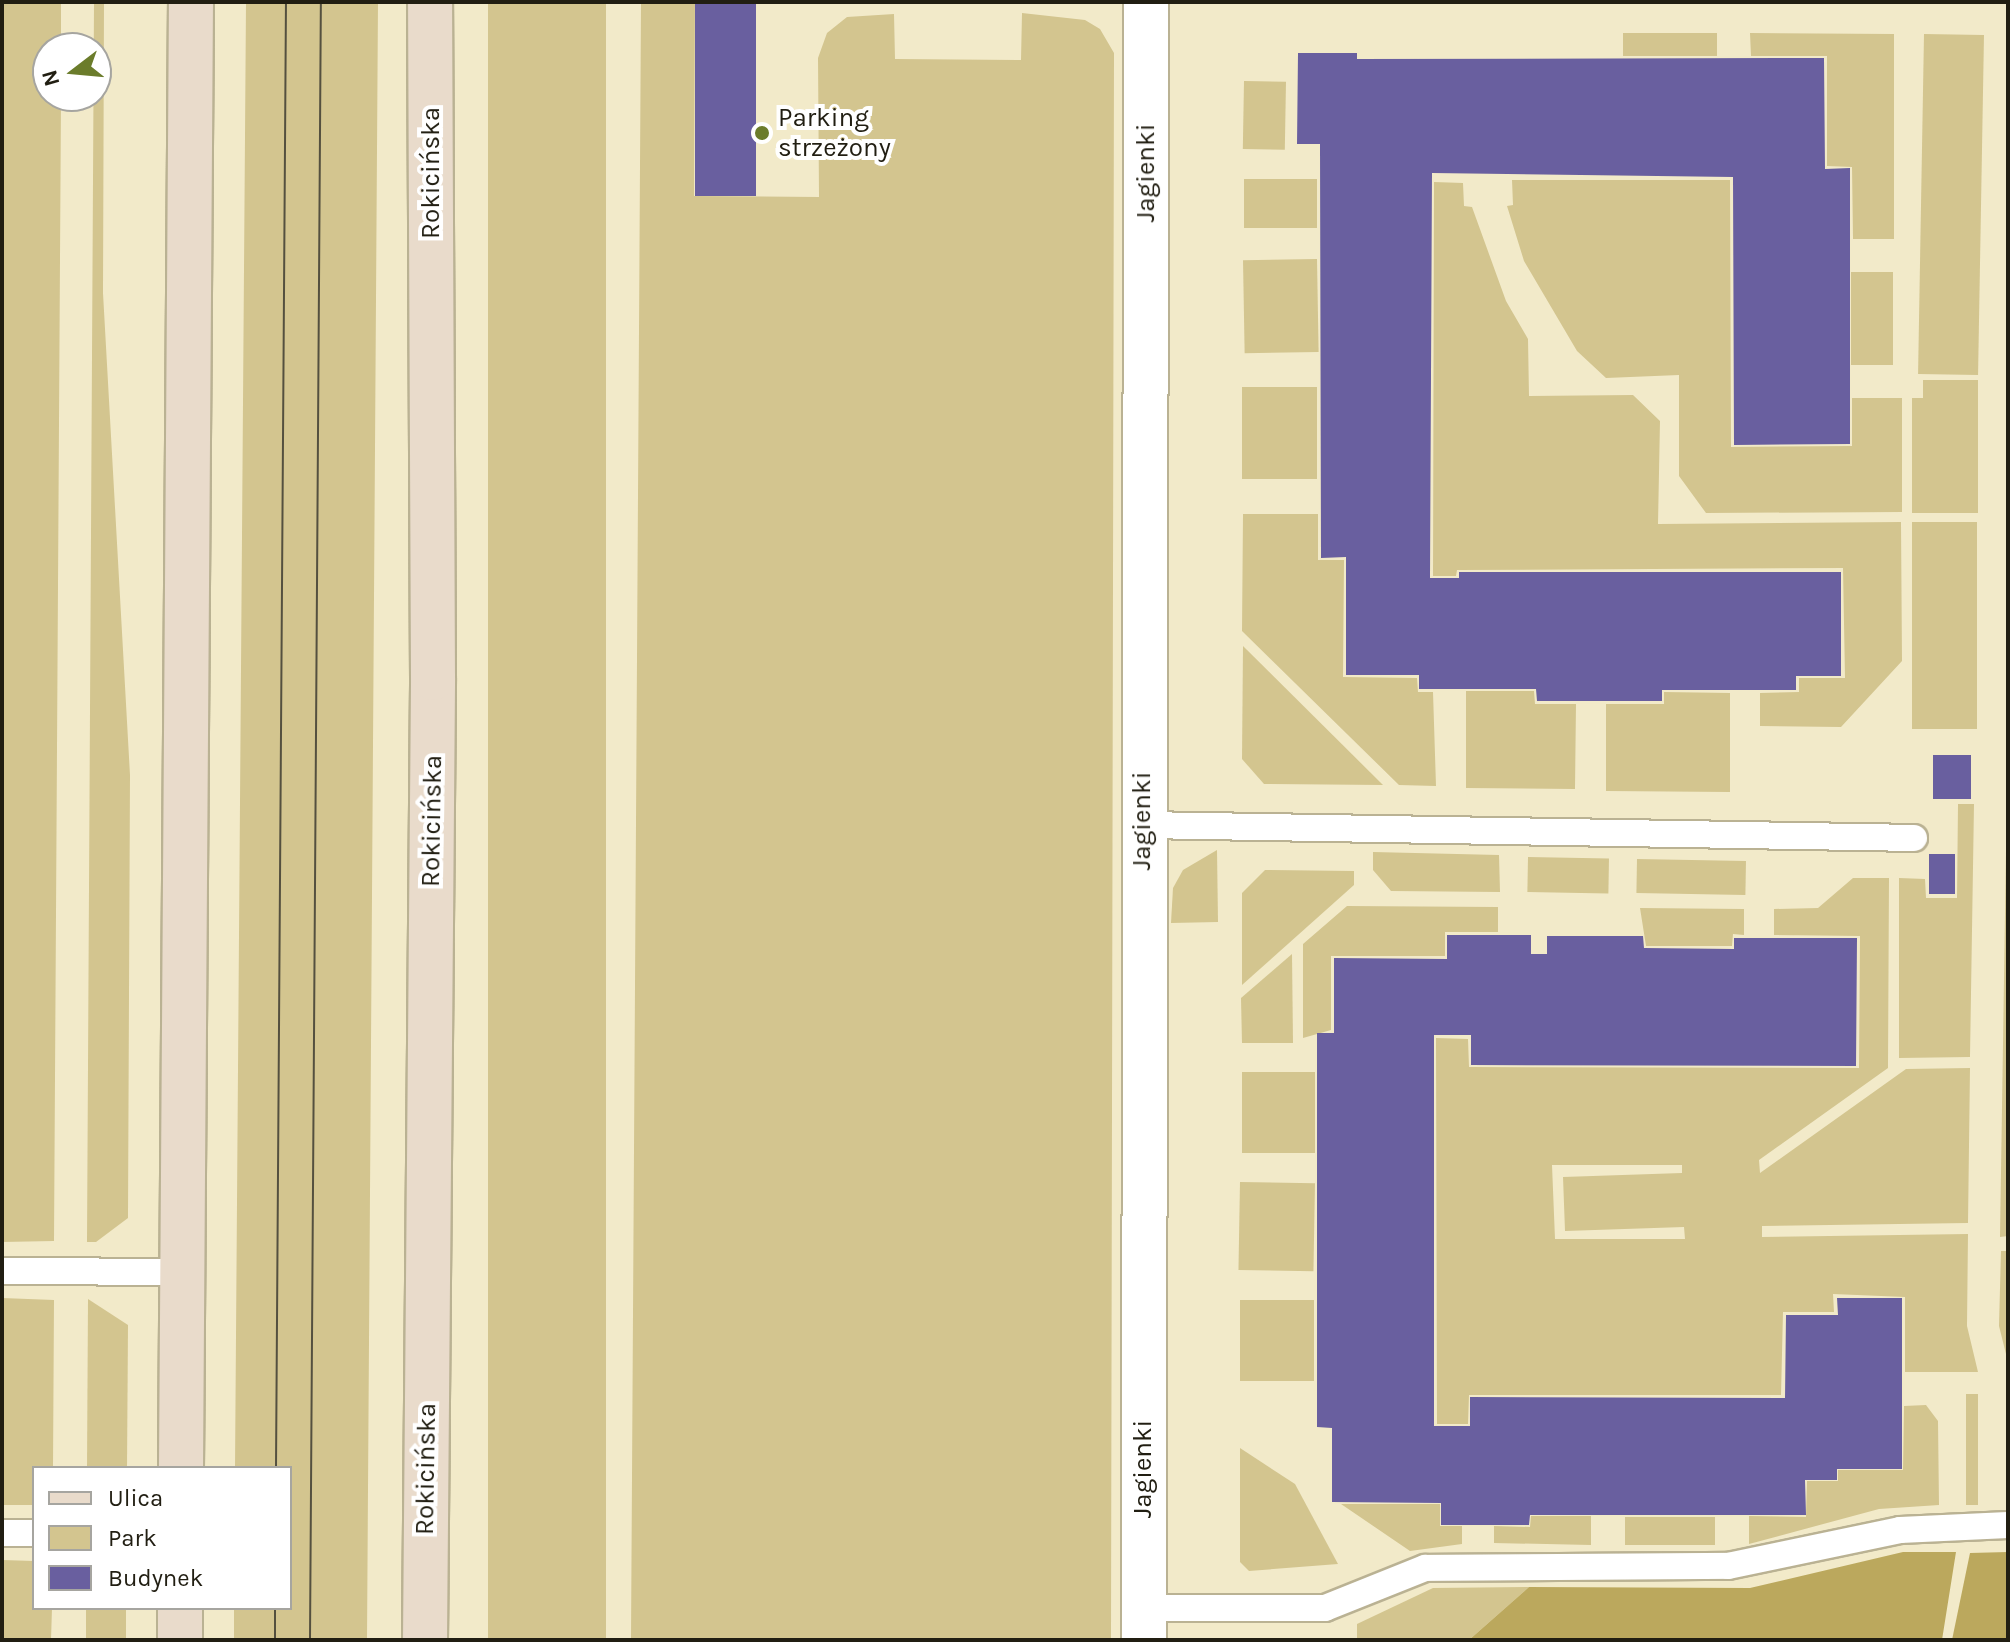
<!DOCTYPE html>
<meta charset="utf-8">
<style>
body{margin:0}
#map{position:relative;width:2010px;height:1642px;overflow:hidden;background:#f2eac9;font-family:Karla,sans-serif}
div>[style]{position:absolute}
.green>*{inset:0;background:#d3c58f;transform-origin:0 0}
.forest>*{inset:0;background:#bba85d}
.building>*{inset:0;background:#695f9f;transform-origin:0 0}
.roads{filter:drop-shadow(2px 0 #bab293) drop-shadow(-2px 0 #bab293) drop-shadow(0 2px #bab293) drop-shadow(0 -2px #bab293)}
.lane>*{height:26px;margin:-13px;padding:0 13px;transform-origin:13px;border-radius:13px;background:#fff}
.street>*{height:44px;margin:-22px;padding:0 22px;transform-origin:22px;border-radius:22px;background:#fff}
.secondary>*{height:44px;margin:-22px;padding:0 22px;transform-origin:22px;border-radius:22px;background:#e9dbcb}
.tram>*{height:2px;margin:-1px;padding:0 1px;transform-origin:1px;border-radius:1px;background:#54503f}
.dots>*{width:22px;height:22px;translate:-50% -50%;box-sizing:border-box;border:4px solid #fff;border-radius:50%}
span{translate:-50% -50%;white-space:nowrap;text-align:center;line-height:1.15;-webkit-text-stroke:8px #fff;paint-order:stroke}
.poi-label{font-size:26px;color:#211e12}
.left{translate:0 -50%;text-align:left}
.street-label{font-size:26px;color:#211e12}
.frame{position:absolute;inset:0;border:4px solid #211e12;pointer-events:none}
.legend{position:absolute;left:32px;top:1466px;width:260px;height:144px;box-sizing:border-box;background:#fff;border:2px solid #a6a5a0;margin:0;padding:10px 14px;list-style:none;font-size:24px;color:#211e12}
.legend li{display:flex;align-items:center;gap:16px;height:40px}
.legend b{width:40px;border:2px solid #a6a5a0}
.north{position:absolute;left:32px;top:32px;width:80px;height:80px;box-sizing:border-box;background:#fff;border:2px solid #a6a5a0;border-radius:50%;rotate:254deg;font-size:22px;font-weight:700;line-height:32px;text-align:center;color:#211e12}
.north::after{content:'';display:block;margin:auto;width:28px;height:36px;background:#6b7c2b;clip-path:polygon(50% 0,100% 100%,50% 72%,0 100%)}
</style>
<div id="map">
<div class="green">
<div style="clip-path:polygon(2px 2px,61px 2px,61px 48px,48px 48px,48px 96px,61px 96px,54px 1241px,2px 1242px)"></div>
<div style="clip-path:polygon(94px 2px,104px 2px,103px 293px,130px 775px,128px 1218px,96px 1242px,87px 1242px)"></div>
<div style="clip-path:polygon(246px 2px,378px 2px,367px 1640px,234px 1640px,234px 1608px,290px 1608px,290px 1468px,235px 1468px)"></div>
<div style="left:488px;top:2px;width:118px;height:1638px"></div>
<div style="clip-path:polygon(641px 2px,695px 2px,694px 196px,819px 197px,818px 58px,827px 33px,847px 17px,894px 14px,895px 59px,1021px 60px,1022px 13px,1085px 20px,1100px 29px,1114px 53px,1111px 1640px,631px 1640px)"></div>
<div style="left:1623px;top:33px;width:94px;height:23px"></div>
<div style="clip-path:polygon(1750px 33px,1894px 34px,1894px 239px,1853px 239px,1852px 167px,1827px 166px,1827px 56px,1751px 56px)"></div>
<div style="left:1924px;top:34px;width:60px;height:340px;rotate:1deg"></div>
<div style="left:1244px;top:81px;width:42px;height:68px;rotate:1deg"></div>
<div style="left:1244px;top:179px;width:73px;height:49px"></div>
<div style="clip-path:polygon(1512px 180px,1730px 180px,1731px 447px,1852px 446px,1852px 398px,1902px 398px,1902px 512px,1706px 513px,1679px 476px,1679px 375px,1606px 378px,1577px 351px,1524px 261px,1507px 206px,1513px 205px)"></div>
<div style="clip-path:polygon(1434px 182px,1463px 183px,1464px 206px,1472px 207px,1506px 301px,1528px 339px,1529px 396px,1633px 395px,1660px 421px,1658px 524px,1901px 522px,1902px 661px,1841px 727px,1760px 726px,1760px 693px,1799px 692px,1799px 678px,1845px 678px,1843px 568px,1457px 570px,1456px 576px,1433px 576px)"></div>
<div style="left:1317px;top:259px;width:93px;height:74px;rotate:89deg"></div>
<div style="left:1893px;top:272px;width:93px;height:42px;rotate:90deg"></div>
<div style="clip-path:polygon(1923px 380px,1978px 380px,1978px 513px,1912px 513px,1912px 398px,1923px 398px)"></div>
<div style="left:1242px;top:387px;width:75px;height:92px"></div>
<div style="clip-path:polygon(1243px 514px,1318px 514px,1318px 560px,1344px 560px,1343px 677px,1417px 678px,1418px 692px,1433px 692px,1436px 786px,1399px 785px,1242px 631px)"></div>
<div style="left:1912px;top:522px;width:65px;height:207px"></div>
<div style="clip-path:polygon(1243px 646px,1383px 785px,1264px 784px,1242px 759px)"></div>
<div style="clip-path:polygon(1466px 691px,1534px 691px,1535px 704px,1576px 704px,1575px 789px,1466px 788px)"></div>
<div style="clip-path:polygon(1664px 692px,1730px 693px,1730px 792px,1606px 791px,1606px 704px,1664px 704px)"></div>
<div style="clip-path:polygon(2008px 722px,2008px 1236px,2000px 1237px)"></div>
<div style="clip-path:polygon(1958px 804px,1974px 804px,1970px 1057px,1899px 1058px,1899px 878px,1925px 879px,1926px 898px,1957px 898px)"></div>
<div style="clip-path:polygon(1217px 850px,1218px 922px,1171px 923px,1173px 888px,1183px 870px)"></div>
<div style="clip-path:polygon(1373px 852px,1499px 855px,1500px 892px,1391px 891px,1373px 870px)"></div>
<div style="left:1528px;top:857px;width:81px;height:35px;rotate:1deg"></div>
<div style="left:1637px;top:859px;width:109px;height:34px;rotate:1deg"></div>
<div style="clip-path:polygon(1265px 870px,1354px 871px,1354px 885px,1242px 985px,1242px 893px)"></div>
<div style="clip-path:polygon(evenodd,1853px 878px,1889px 878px,1888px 1068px,1759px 1160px,1760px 1173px,1906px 1069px,1970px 1068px,1968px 1223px,1762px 1226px,1762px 1237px,1968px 1234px,1967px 1326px,1978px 1372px,1905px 1372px,1905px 1297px,1833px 1294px,1834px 1312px,1783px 1312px,1781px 1395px,1469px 1395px,1468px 1424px,1437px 1424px,1436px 1038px,1468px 1039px,1469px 1067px,1859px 1068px,1860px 936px,1774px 935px,1774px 909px,1818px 908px,1853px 878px,1552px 1165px,1682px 1165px,1682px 1173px,1563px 1177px,1565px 1231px,1684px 1227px,1685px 1239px,1555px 1239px,1552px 1165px)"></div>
<div style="clip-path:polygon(1347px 906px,1498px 907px,1498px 932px,1445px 932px,1445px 956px,1331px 956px,1331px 1030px,1303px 1038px,1303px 944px)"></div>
<div style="clip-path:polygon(1640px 908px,1744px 909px,1744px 935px,1733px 934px,1732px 946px,1646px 946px)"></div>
<div style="clip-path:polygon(1292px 954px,1293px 1043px,1242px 1043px,1241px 998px)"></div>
<div style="left:1242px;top:1072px;width:73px;height:81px"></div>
<div style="left:1240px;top:1182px;width:75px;height:88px;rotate:1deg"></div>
<div style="clip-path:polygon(2001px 1251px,2008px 1251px,2008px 1362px,1999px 1326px)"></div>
<div style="clip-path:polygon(2px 1298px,54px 1300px,53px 1468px,34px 1468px,34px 1505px,2px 1505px)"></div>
<div style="clip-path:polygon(88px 1299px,128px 1325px,127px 1468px,87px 1468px)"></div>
<div style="left:1240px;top:1300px;width:74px;height:81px"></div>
<div style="left:1966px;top:1394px;width:12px;height:111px"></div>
<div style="clip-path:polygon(1926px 1405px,1938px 1421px,1939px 1505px,1879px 1509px,1749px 1544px,1749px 1516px,1806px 1517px,1807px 1481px,1838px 1481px,1838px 1470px,1903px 1470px,1904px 1406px)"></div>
<div style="clip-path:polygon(1240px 1448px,1295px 1484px,1338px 1564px,1249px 1571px,1240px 1562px)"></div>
<div style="clip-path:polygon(1341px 1504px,1440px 1504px,1440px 1526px,1462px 1526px,1462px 1544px,1410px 1551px)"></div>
<div style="clip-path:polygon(1531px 1516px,1591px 1516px,1591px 1545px,1494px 1543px,1494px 1526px,1530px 1527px)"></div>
<div style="left:1625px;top:1517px;width:90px;height:28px"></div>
<div style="clip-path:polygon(2px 1560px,34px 1561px,34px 1608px,52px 1608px,51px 1640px,2px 1640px)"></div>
<div style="clip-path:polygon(1529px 1587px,1469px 1640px,1357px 1640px,1357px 1624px,1433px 1588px)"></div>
<div style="left:86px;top:1608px;width:40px;height:32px"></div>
</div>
<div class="forest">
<div style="clip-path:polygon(1903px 1552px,1956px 1552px,1942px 1640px,1469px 1640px,1529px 1587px,1750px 1588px)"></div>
<div style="clip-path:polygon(2008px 1552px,2008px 1640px,1952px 1640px,1970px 1553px)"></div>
</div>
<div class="building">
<div style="left:695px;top:2px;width:61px;height:194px"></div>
<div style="clip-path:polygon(1298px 53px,1357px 53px,1357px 59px,1824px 58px,1825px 169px,1850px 168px,1850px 444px,1734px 445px,1733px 177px,1432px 173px,1430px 578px,1459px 578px,1459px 572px,1841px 572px,1841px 676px,1796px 676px,1796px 690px,1662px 690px,1662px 701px,1537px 701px,1536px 689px,1419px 689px,1419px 675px,1346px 675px,1346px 557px,1321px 558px,1320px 144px,1297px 144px)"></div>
<div style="left:1933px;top:755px;width:38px;height:44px"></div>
<div style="left:1955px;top:854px;width:40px;height:26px;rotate:90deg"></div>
<div style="clip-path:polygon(1447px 935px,1531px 935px,1531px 954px,1547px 954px,1547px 936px,1643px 936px,1644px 948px,1734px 949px,1734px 938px,1857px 938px,1856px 1066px,1471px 1065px,1471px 1035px,1434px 1035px,1434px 1426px,1470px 1426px,1470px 1397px,1785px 1398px,1786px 1315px,1838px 1315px,1837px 1298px,1902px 1298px,1902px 1469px,1837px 1469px,1837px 1480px,1805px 1480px,1806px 1515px,1530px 1515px,1529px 1525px,1441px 1525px,1441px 1503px,1332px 1502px,1332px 1428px,1317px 1427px,1317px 1033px,1334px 1033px,1334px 958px,1447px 959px)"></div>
</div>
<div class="roads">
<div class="lane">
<div style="left:1142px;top:825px;width:772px;rotate:0.96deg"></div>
<div style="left:2px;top:1271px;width:181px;rotate:0.3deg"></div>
<div style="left:2px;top:1533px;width:32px"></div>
<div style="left:1143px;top:1608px;width:182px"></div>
<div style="left:1325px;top:1608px;width:108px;rotate:-21.8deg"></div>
<div style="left:1425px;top:1568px;width:303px;rotate:-0.4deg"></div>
<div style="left:1728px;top:1566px;width:176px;rotate:-11.8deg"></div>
<div style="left:1900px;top:1530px;width:108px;rotate:-2.7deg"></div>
</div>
<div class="street">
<div style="left:1144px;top:1640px;width:1638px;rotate:-89.93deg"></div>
</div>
<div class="secondary">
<div style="left:181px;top:1468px;width:1466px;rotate:-89.61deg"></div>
<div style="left:180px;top:1640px;width:32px;rotate:-90deg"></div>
<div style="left:425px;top:1640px;width:962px;rotate:-89.52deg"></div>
<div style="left:433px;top:678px;width:676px;rotate:-90.25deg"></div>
</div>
</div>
<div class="tram">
<div style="left:276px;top:1468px;width:1466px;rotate:-89.61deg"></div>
<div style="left:275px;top:1640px;width:32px;rotate:-90deg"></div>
<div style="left:310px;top:1640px;width:1638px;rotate:-89.62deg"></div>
</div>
<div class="dots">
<div style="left:762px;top:133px;background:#6b7c2b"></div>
</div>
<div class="poi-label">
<span class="left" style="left:778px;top:133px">Parking<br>strzeżony</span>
</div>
<div class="street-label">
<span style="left:431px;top:173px;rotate:-90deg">Rokicińska</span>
<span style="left:1146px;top:173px;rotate:-90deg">Jagienki</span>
<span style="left:432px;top:821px;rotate:-89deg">Rokicińska</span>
<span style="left:1142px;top:821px;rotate:-90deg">Jagienki</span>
<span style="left:426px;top:1469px;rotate:-89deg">Rokicińska</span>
<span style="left:1143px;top:1469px;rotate:-90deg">Jagienki</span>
</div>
<div class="frame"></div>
<ul class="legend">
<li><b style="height:10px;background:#e9dbcb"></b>Ulica</li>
<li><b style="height:22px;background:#d3c58f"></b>Park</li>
<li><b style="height:22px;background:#695f9f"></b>Budynek</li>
</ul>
<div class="north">N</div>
</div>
